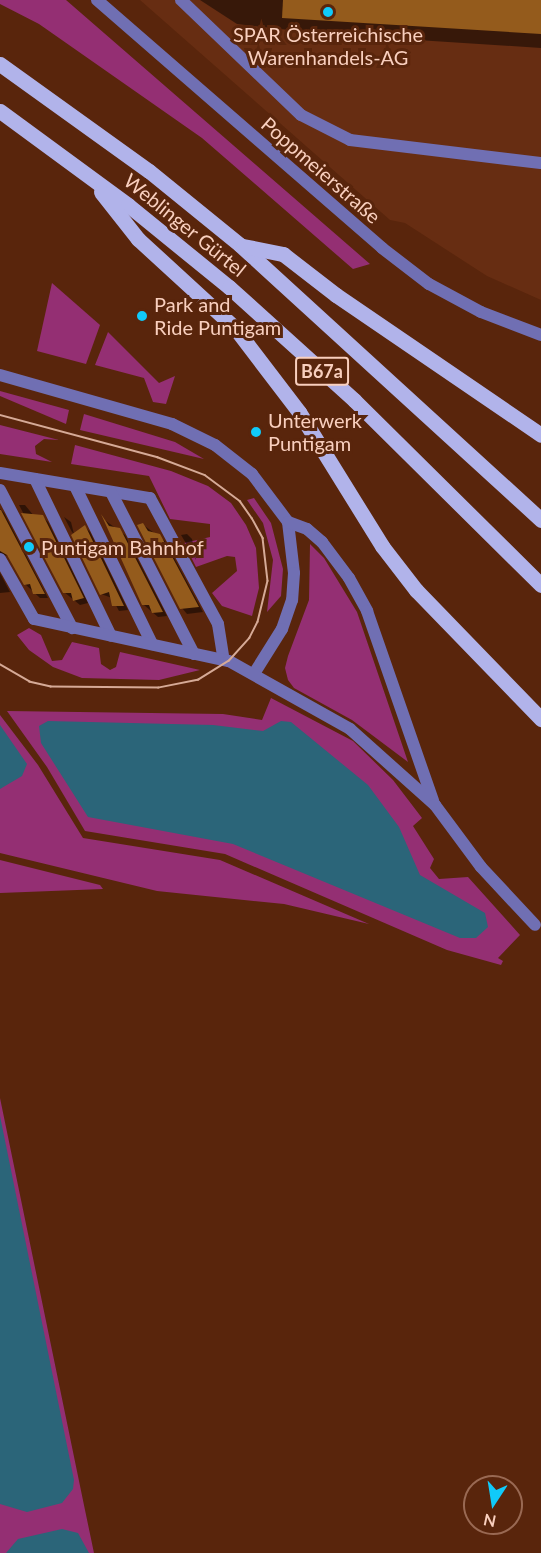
<!DOCTYPE html>
<meta charset="utf-8">
<style>
body{margin:0}
#map{position:relative;width:541px;height:1553px;overflow:hidden;background:#59250c;font-family:Lato,sans-serif}
div>[style]{position:absolute}
.built>*{inset:0;background:#672d12}
.green>*{inset:0;background:#942f73}
.water>*{inset:0;background:#2b6579}
.shadow>*{inset:0;background:#0007}
.building>*{inset:0;background:#945b1c}
.service>*{height:12px;margin:-6px;padding:0 6px;transform-origin:6px;border-radius:6px;background:#706fb3}
.tertiary>*{height:12px;margin:-6px;padding:0 6px;transform-origin:6px;border-radius:6px;background:#706fb3}
.primary>*{height:15px;margin:-7.5px;padding:0 7.5px;transform-origin:7.5px;border-radius:7.5px;background:#b1b3ea}
.tram>*{height:1.5px;margin:-0.75px;padding:0 0.75px;transform-origin:0.75px;border-radius:0.75px;background:#d6aa97}
.dots>*{width:16px;height:16px;translate:-50% -50%;box-sizing:border-box;border:3px solid #59250c;border-radius:50%}
span{translate:-50% -50%;white-space:nowrap;text-align:center;line-height:1.15;-webkit-text-stroke:6px #59250c;paint-order:stroke}
.shield-label span{padding:2px 4px;background:#59250c;border:2px solid;border-radius:4px;-webkit-text-stroke-width:0}
.shield-label{font-size:18px;color:#f9cfbe;font-weight:700}
.poi-label{font-size:20px;color:#f9cfbe}
.left{translate:0 -50%;text-align:left}
.street-label{font-size:20px;color:#f9cfbe}
.north{position:absolute;left:463px;top:1475px;width:60px;height:60px;box-sizing:border-box;background:#59250c;border:2px solid #996953;border-radius:50%;rotate:192deg;font-size:16px;font-weight:700;line-height:24px;text-align:center;color:#f9cfbe}
.north::after{content:'';display:block;margin:auto;width:21px;height:27px;background:#10cafa;clip-path:polygon(50% 0,100% 100%,50% 72%,0 100%)}
</style>
<div id="map">
<div class="built">
<div style="clip-path:polygon(140px 0,541px 0,541px 300px,487px 276px,405px 223px,390px 220px)"></div>
</div>
<div class="green">
<div style="clip-path:polygon(0 0,66px 0,370px 264px,353px 269px,202px 138px,39px 24px,0 4px)"></div>
<div style="clip-path:polygon(52px 283px,100px 325px,86px 364px,37px 351px)"></div>
<div style="clip-path:polygon(108px 332px,159px 383px,175px 376px,166px 404px,153px 402px,144px 378px,95px 365px)"></div>
<div style="clip-path:polygon(0 391px,69px 410px,66px 424px,0 396px)"></div>
<div style="clip-path:polygon(84px 414px,175px 442px,204px 459px,80px 430px)"></div>
<div style="clip-path:polygon(0 425px,59px 440px,44px 439px,35px 446px,36px 454px,52px 462px,0 454px)"></div>
<div style="clip-path:polygon(75px 445px,171px 471px,208px 486px,231px 503px,246px 525px,256px 548px,259px 588px,252px 616px,222px 606px,212px 593px,237px 571px,235px 557px,227px 556px,196px 567px,184px 543px,210px 537px,210px 524px,170px 519px,149px 476px,71px 464px)"></div>
<div style="clip-path:polygon(254px 498px,271px 523px,283px 569px,281px 596px,267px 612px,273px 560px,263px 523px,247px 500px)"></div>
<div style="clip-path:polygon(310px 544px,324px 558px,357px 612px,408px 762px,352px 720px,294px 688px,288px 680px,285px 668px,288px 656px,309px 600px)"></div>
<div style="clip-path:polygon(29px 628px,41px 635px,52px 661px,62px 660px,72px 642px,99px 648px,101px 664px,110px 670px,116px 667px,120px 652px,200px 670px,159px 680px,82px 678px,53px 667px,29px 650px,17px 635px)"></div>
<div style="clip-path:polygon(271px 698px,353px 741px,393px 780px,422px 818px,413px 826px,434px 859px,430px 868px,439px 879px,468px 877px,520px 935px,498px 958px,503px 961px,501px 965px,447px 950px,225px 854px,85px 831px,47px 767px,7px 711px,223px 714px,262px 720px)"></div>
<div style="clip-path:polygon(0 715px,38px 765px,83px 838px,220px 860px,369px 924px,284px 904px,157px 891px,0 853px)"></div>
<div style="clip-path:polygon(0 860px,100px 885px,103px 889px,0 893px)"></div>
<div style="clip-path:polygon(0 1098px,85px 1510px,94px 1553px,0 1553px)"></div>
</div>
<div class="water">
<div style="clip-path:polygon(48px 721px,213px 725px,263px 731px,281px 721px,291px 722px,368px 785px,399px 827px,420px 875px,485px 913px,488px 927px,476px 938px,460px 938px,233px 844px,88px 817px,41px 743px,39px 726px)"></div>
<div style="clip-path:polygon(0 725px,27px 764px,22px 776px,0 789px)"></div>
<div style="clip-path:polygon(0 1116px,74px 1480px,73px 1489px,62px 1503px,27px 1512px,0 1504px)"></div>
<div style="clip-path:polygon(62px 1529px,78px 1533px,89px 1553px,6px 1553px,18px 1539px)"></div>
</div>
<div class="shadow">
<div style="clip-path:polygon(200px 0,541px 0,541px 48px,324px 34px,237px 24px)"></div>
<div style="clip-path:polygon(19px 505px,25px 505px,34px 516px,43px 517px,48px 522px,88px 603px,80px 605px,64px 592px)"></div>
<div style="clip-path:polygon(0 509px,4px 513px,48px 598px,40px 598px,25px 584px,10px 557px,6px 555px,0 561px)"></div>
<div style="clip-path:polygon(64px 517px,71px 522px,74px 534px,72px 532px)"></div>
<div style="clip-path:polygon(106px 521px,125px 535px,167px 616px,158px 617px,144px 605px)"></div>
<div style="clip-path:polygon(142px 524px,165px 541px,203px 612px,187px 614px,182px 608px)"></div>
<div style="clip-path:polygon(85px 527px,90px 532px,128px 610px,119px 611px,112px 598px,101px 594px)"></div>
<div style="clip-path:polygon(187px 534px,192px 539px,196px 560px,181px 535px)"></div>
<div style="clip-path:polygon(0 573px,10px 592px,0 593px)"></div>
</div>
<div class="building">
<div style="clip-path:polygon(283px 0,541px 0,541px 34px,282px 18px)"></div>
<div style="clip-path:polygon(0 510px,1px 510px,45px 594px,33px 594px,30px 584px,24px 585px,7px 555px,0 551px)"></div>
<div style="clip-path:polygon(21px 513px,43px 515px,84px 598px,73px 601px,71px 593px,63px 593px)"></div>
<div style="clip-path:polygon(101px 514px,109px 526px,120px 528px,163px 612px,152px 613px,149px 605px,142px 605px)"></div>
<div style="clip-path:polygon(143px 523px,148px 531px,160px 534px,199px 607px,180px 609px,137px 525px)"></div>
<div style="clip-path:polygon(85px 525px,124px 606px,112px 606px,109px 592px,100px 595px,71px 535px)"></div>
</div>
<div class="service">
<div style="left:181px;top:0;width:166px;rotate:43.8deg"></div>
<div style="left:301px;top:115px;width:55px;rotate:27deg"></div>
<div style="left:350px;top:140px;width:192px;rotate:6.9deg"></div>
<div style="left:0;top:375px;width:179px;rotate:15.9deg"></div>
<div style="left:172px;top:424px;width:48px;rotate:26deg"></div>
<div style="left:215px;top:445px;width:47px;rotate:38.1deg"></div>
<div style="left:252px;top:474px;width:60px;rotate:53.1deg"></div>
<div style="left:288px;top:522px;width:51px;rotate:83.3deg"></div>
<div style="left:294px;top:573px;width:27px;rotate:94deg"></div>
<div style="left:292px;top:600px;width:31px;rotate:109deg"></div>
<div style="left:282px;top:629px;width:51px;rotate:122.1deg"></div>
<div style="left:0;top:473px;width:152px;rotate:9.5deg"></div>
<div style="left:150px;top:498px;width:143px;rotate:61.6deg"></div>
<div style="left:218px;top:624px;width:36px;rotate:81deg"></div>
<div style="left:35px;top:479px;width:174px;rotate:64.2deg"></div>
<div style="left:75px;top:486px;width:176px;rotate:64deg"></div>
<div style="left:0;top:490px;width:156px;rotate:62.4deg"></div>
<div style="left:111px;top:492px;width:182px;rotate:62.9deg"></div>
<div style="left:288px;top:522px;width:20px;rotate:20deg"></div>
<div style="left:307px;top:529px;width:20px;rotate:41deg"></div>
<div style="left:322px;top:542px;width:45px;rotate:53.1deg"></div>
<div style="left:349px;top:578px;width:38px;rotate:61deg"></div>
<div style="left:367px;top:611px;width:201px;rotate:70.8deg"></div>
<div style="left:0;top:559px;width:69px;rotate:60.5deg"></div>
<div style="left:34px;top:619px;width:199px;rotate:12.2deg"></div>
<div style="left:229px;top:661px;width:139px;rotate:29.3deg"></div>
<div style="left:350px;top:729px;width:114px;rotate:41.8deg"></div>
<div style="left:435px;top:805px;width:77px;rotate:53.4deg"></div>
<div style="left:481px;top:867px;width:79px;rotate:47deg"></div>
</div>
<div class="tertiary">
<div style="left:97px;top:0;width:378px;rotate:41deg"></div>
<div style="left:382px;top:248px;width:59px;rotate:37.5deg"></div>
<div style="left:429px;top:284px;width:59px;rotate:28.3deg"></div>
<div style="left:481px;top:312px;width:64px;rotate:21deg"></div>
</div>
<div class="primary">
<div style="left:0;top:64px;width:183px;rotate:35.7deg"></div>
<div style="left:149px;top:171px;width:117px;rotate:39.1deg"></div>
<div style="left:240px;top:245px;width:408px;rotate:42.4deg"></div>
<div style="left:0;top:111px;width:159px;rotate:36.3deg"></div>
<div style="left:128px;top:205px;width:130px;rotate:39.1deg"></div>
<div style="left:229px;top:287px;width:169px;rotate:42.1deg"></div>
<div style="left:354px;top:400px;width:263px;rotate:44.7deg"></div>
<div style="left:101px;top:192px;width:60px;rotate:51.8deg"></div>
<div style="left:138px;top:239px;width:132px;rotate:42.5deg"></div>
<div style="left:235px;top:328px;width:106px;rotate:52.7deg"></div>
<div style="left:299px;top:412px;width:158px;rotate:58.2deg"></div>
<div style="left:382px;top:546px;width:56px;rotate:52.3deg"></div>
<div style="left:416px;top:590px;width:180px;rotate:45.9deg"></div>
<div style="left:243px;top:246px;width:41px;rotate:11.3deg"></div>
<div style="left:283px;top:254px;width:67px;rotate:37.7deg"></div>
<div style="left:336px;top:295px;width:248px;rotate:34.3deg"></div>
</div>
<div class="tram">
<div style="left:0;top:415px;width:163px;rotate:15deg"></div>
<div style="left:157px;top:457px;width:51px;rotate:20.6deg"></div>
<div style="left:205px;top:475px;width:44px;rotate:36.6deg"></div>
<div style="left:240px;top:501px;width:21px;rotate:55deg"></div>
<div style="left:252px;top:518px;width:23px;rotate:61deg"></div>
<div style="left:263px;top:538px;width:43px;rotate:83.4deg"></div>
<div style="left:268px;top:581px;width:42px;rotate:103.7deg"></div>
<div style="left:258px;top:622px;width:18px;rotate:117deg"></div>
<div style="left:250px;top:638px;width:31px;rotate:132deg"></div>
<div style="left:229px;top:661px;width:36px;rotate:148deg"></div>
<div style="left:199px;top:680px;width:41px;rotate:168.7deg"></div>
<div style="left:159px;top:688px;width:108px;rotate:-179.5deg"></div>
<div style="left:51px;top:687px;width:22px;rotate:-167deg"></div>
<div style="left:30px;top:682px;width:34px;rotate:-150deg"></div>
</div>
<div class="dots">
<div style="left:328px;top:12px;background:#10cafa"></div>
<div style="left:142px;top:316px;background:#10cafa"></div>
<div style="left:256px;top:432px;background:#10cafa"></div>
<div style="left:29px;top:547px;background:#10cafa"></div>
</div>
<div class="shield-label">
<span style="left:322px;top:371px">B67a</span>
</div>
<div class="poi-label">
<span style="left:328px;top:46px">SPAR Österreichische<br>Warenhandels-AG</span>
<span class="left" style="left:154px;top:316px">Park and<br>Ride Puntigam</span>
<span class="left" style="left:268px;top:432px">Unterwerk<br>Puntigam</span>
<span class="left" style="left:41px;top:547px">Puntigam Bahnhof</span>
</div>
<div class="street-label">
<span style="left:321px;top:170px;rotate:41deg">Poppmeierstraße</span>
<span style="left:185px;top:225px;rotate:39deg">Weblinger Gürtel</span>
</div>
<div class="north">N</div>
</div>
